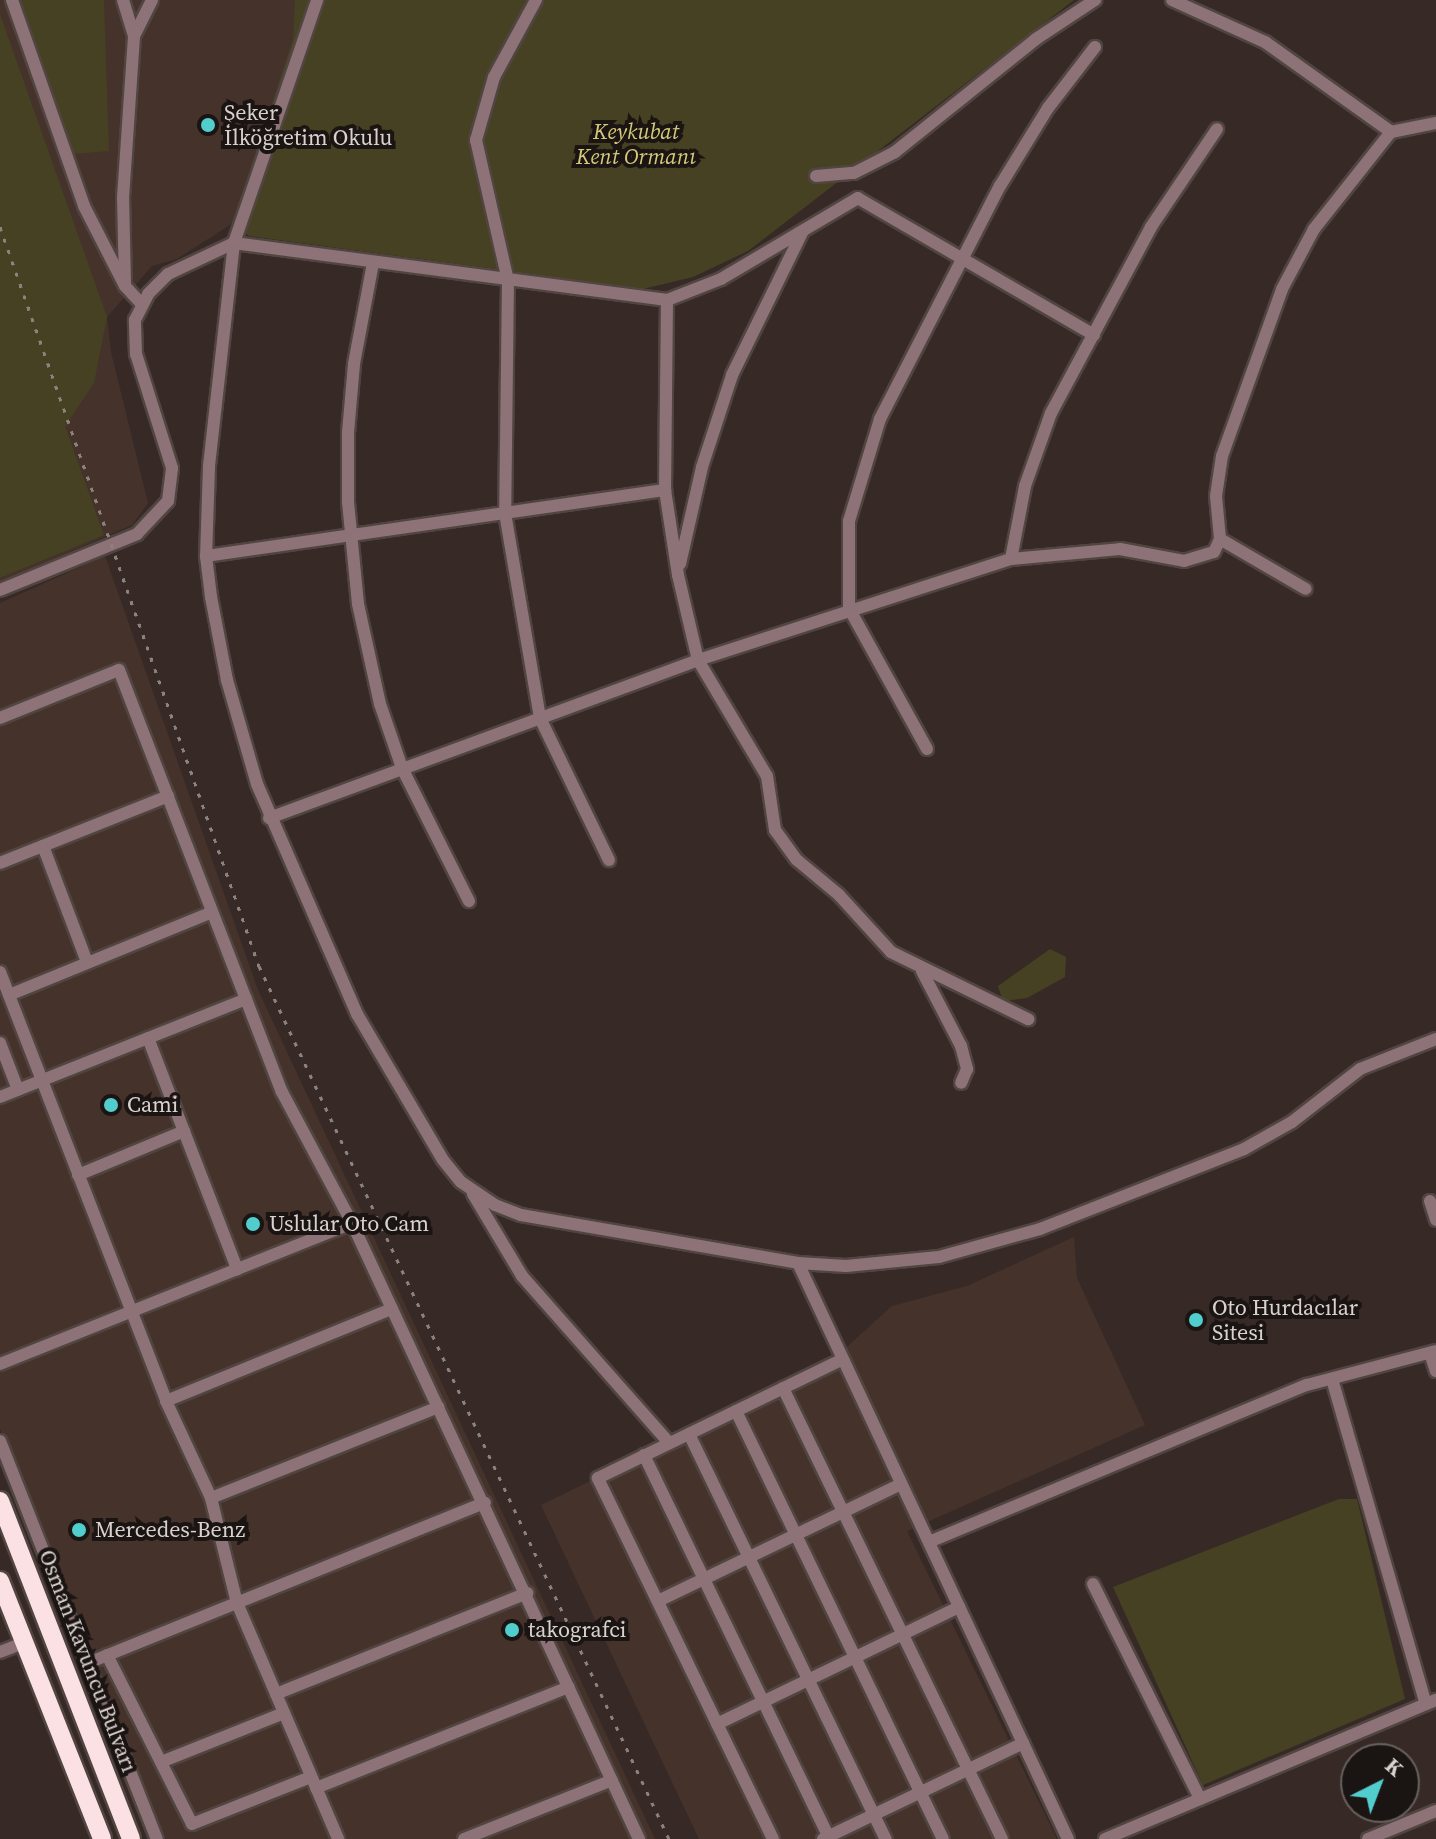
<!DOCTYPE html>
<meta charset="utf-8">
<style>
body{margin:0}
#map{position:relative;width:1436px;height:1839px;overflow:hidden;background:#372a26;font-family:"Source Serif 4",serif}
div>[style]{position:absolute}
.built>*{inset:0;background:#45322b}
.green>*{inset:0;background:#464122}
.roads{filter:drop-shadow(2px 0 #514541) drop-shadow(-2px 0 #514541) drop-shadow(0 2px #514541) drop-shadow(0 -2px #514541)}
.minor>*{height:12px;margin:-6px;padding:0 6px;transform-origin:6px;border-radius:6px;background:#8d7377}
.highway>*{height:18px;margin:-9px;padding:0 9px;transform-origin:9px;border-radius:9px;background:#fbe0e4}
.rail>*{height:3px;margin-top:-1.5px;transform-origin:0;background:repeating-linear-gradient(90deg,#8c827e 0 4px,transparent 0 12px)}
.dots>*{width:22px;height:22px;translate:-50% -50%;box-sizing:border-box;border:4px solid #1a1412;border-radius:50%}
span{translate:-50% -50%;white-space:nowrap;text-align:center;line-height:1.15;-webkit-text-stroke:8px #1a1412;paint-order:stroke}
.poi-label{font-size:22px;color:#d9d1ce}
.left{translate:0 -50%;text-align:left}
.park-label{font-size:22px;color:#d5ca79;font-style:italic}
.street-label{font-size:22px;color:#d9d1ce}
.north{position:absolute;left:1340px;top:1743px;width:80px;height:80px;box-sizing:border-box;background:#1a1412;border:2px solid #66605d;border-radius:50%;rotate:42deg;font-size:22px;font-weight:700;line-height:32px;text-align:center;color:#d9d1ce}
.north::after{content:'';display:block;margin:auto;width:28px;height:36px;background:#52cdcd;clip-path:polygon(50% 0,100% 100%,50% 72%,0 100%)}
</style>
<div id="map">
<div class="built">
<div style="clip-path:polygon(0 0,308px 0,233px 223px,177px 259px,152px 266px,107px 317px,111px 352px,148px 503px,132px 525px,0 582px)"></div>
<div style="clip-path:polygon(105px 556px,258px 990px,655px 1839px,166px 1839px,0 1429px,0 603px)"></div>
<div style="clip-path:polygon(1074px 1237px,1077px 1278px,1145px 1425px,907px 1531px,1057px 1839px,699px 1839px,541px 1505px,826px 1366px,892px 1306px,967px 1286px)"></div>
</div>
<div class="green">
<div style="clip-path:polygon(19px 0,104px 0,109px 151px,73px 154px)"></div>
<div style="clip-path:polygon(295px 0,1074px 0,748px 251px,693px 277px,643px 289px,249px 236px,233px 223px,293px 39px)"></div>
<div style="clip-path:polygon(0 14px,107px 317px,94px 383px,65px 426px,104px 535px,0 578px)"></div>
<div style="clip-path:polygon(1050px 949px,1066px 957px,1065px 977px,1027px 998px,1003px 1001px,998px 986px)"></div>
<div style="clip-path:polygon(1339px 1499px,1357px 1499px,1405px 1699px,1203px 1785px,1113px 1587px)"></div>
</div>
<div class="roads">
<div class="minor">
<div style="left:12px;top:0;width:218px;rotate:70.7deg"></div>
<div style="left:84px;top:206px;width:90px;rotate:62.9deg"></div>
<div style="left:125px;top:286px;width:25px;rotate:47deg"></div>
<div style="left:123px;top:0;width:38px;rotate:73deg"></div>
<div style="left:536px;top:0;width:88px;rotate:118.6deg"></div>
<div style="left:494px;top:77px;width:66px;rotate:105.9deg"></div>
<div style="left:476px;top:140px;width:145px;rotate:77.2deg"></div>
<div style="left:508px;top:281px;width:232px;rotate:90.7deg"></div>
<div style="left:505px;top:513px;width:208px;rotate:80.3deg"></div>
<div style="left:540px;top:718px;width:158px;rotate:64.1deg"></div>
<div style="left:1172px;top:0;width:102px;rotate:24.3deg"></div>
<div style="left:1265px;top:42px;width:155px;rotate:35.5deg"></div>
<div style="left:1391px;top:132px;width:46px;rotate:-11.3deg"></div>
<div style="left:816px;top:176px;width:38px;rotate:-5deg"></div>
<div style="left:854px;top:173px;width:46px;rotate:-27.1deg"></div>
<div style="left:895px;top:152px;width:181px;rotate:-38.7deg"></div>
<div style="left:1036px;top:39px;width:71px;rotate:-33.5deg"></div>
<div style="left:373px;top:263px;width:103px;rotate:100.7deg"></div>
<div style="left:354px;top:364px;width:69px;rotate:95deg"></div>
<div style="left:348px;top:433px;width:69px;rotate:90deg"></div>
<div style="left:348px;top:502px;width:102px;rotate:84.4deg"></div>
<div style="left:358px;top:604px;width:102px;rotate:77.6deg"></div>
<div style="left:380px;top:704px;width:68px;rotate:71deg"></div>
<div style="left:402px;top:768px;width:149px;rotate:63.3deg"></div>
<div style="left:125px;top:283px;width:85px;rotate:-91.3deg"></div>
<div style="left:123px;top:198px;width:162px;rotate:-86.1deg"></div>
<div style="left:134px;top:36px;width:40px;rotate:-63.4deg"></div>
<div style="left:667px;top:300px;width:190px;rotate:90.6deg"></div>
<div style="left:665px;top:490px;width:86px;rotate:81.3deg"></div>
<div style="left:678px;top:575px;width:87px;rotate:76.8deg"></div>
<div style="left:698px;top:660px;width:135px;rotate:59.3deg"></div>
<div style="left:767px;top:776px;width:55px;rotate:81.6deg"></div>
<div style="left:775px;top:830px;width:37px;rotate:54deg"></div>
<div style="left:797px;top:860px;width:55px;rotate:39.8deg"></div>
<div style="left:839px;top:895px;width:77px;rotate:47.6deg"></div>
<div style="left:891px;top:952px;width:153px;rotate:26.1deg"></div>
<div style="left:1094px;top:335px;width:273px;rotate:-149.9deg"></div>
<div style="left:858px;top:198px;width:159px;rotate:149.4deg"></div>
<div style="left:721px;top:279px;width:58px;rotate:158.7deg"></div>
<div style="left:667px;top:300px;width:437px;rotate:-172.5deg"></div>
<div style="left:234px;top:243px;width:225px;rotate:96.4deg"></div>
<div style="left:209px;top:467px;width:89px;rotate:91.9deg"></div>
<div style="left:206px;top:556px;width:41px;rotate:83deg"></div>
<div style="left:211px;top:597px;width:85px;rotate:79.1deg"></div>
<div style="left:227px;top:680px;width:108px;rotate:73.9deg"></div>
<div style="left:257px;top:784px;width:251px;rotate:66.5deg"></div>
<div style="left:357px;top:1014px;width:169px;rotate:59.5deg"></div>
<div style="left:443px;top:1160px;width:28px;rotate:51deg"></div>
<div style="left:461px;top:1182px;width:41px;rotate:34.1deg"></div>
<div style="left:495px;top:1205px;width:28px;rotate:21deg"></div>
<div style="left:521px;top:1215px;width:281px;rotate:9.8deg"></div>
<div style="left:798px;top:1263px;width:48px;rotate:3.6deg"></div>
<div style="left:846px;top:1266px;width:93px;rotate:-5.5deg"></div>
<div style="left:939px;top:1257px;width:105px;rotate:-15.5deg"></div>
<div style="left:1040px;top:1229px;width:219px;rotate:-21.4deg"></div>
<div style="left:1244px;top:1149px;width:55px;rotate:-29.4deg"></div>
<div style="left:1292px;top:1122px;width:86px;rotate:-37.9deg"></div>
<div style="left:1360px;top:1069px;width:82px;rotate:-21.5deg"></div>
<div style="left:1220px;top:539px;width:99px;rotate:30.2deg"></div>
<div style="left:206px;top:556px;width:464px;rotate:-8.2deg"></div>
<div style="left:1011px;top:559px;width:74px;rotate:-79.1deg"></div>
<div style="left:1025px;top:486px;width:77px;rotate:-70.4deg"></div>
<div style="left:1051px;top:413px;width:211px;rotate:-61.7deg"></div>
<div style="left:1151px;top:227px;width:118px;rotate:-56deg"></div>
<div style="left:680px;top:564px;width:99px;rotate:-77.2deg"></div>
<div style="left:702px;top:467px;width:97px;rotate:-71.9deg"></div>
<div style="left:732px;top:375px;width:161px;rotate:-63.8deg"></div>
<div style="left:0;top:590px;width:148px;rotate:-22.2deg"></div>
<div style="left:137px;top:534px;width:45px;rotate:-46.8deg"></div>
<div style="left:168px;top:501px;width:33px;rotate:-83deg"></div>
<div style="left:172px;top:468px;width:120px;rotate:-107.5deg"></div>
<div style="left:136px;top:354px;width:34px;rotate:-92deg"></div>
<div style="left:135px;top:320px;width:29px;rotate:-63deg"></div>
<div style="left:148px;top:294px;width:28px;rotate:-45deg"></div>
<div style="left:168px;top:274px;width:73px;rotate:-25.2deg"></div>
<div style="left:234px;top:243px;width:257px;rotate:-71.1deg"></div>
<div style="left:0;top:718px;width:128px;rotate:-22deg"></div>
<div style="left:119px;top:670px;width:452px;rotate:68.9deg"></div>
<div style="left:282px;top:1092px;width:149px;rotate:61.9deg"></div>
<div style="left:352px;top:1223px;width:680px;rotate:65.02deg"></div>
<div style="left:927px;top:749px;width:161px;rotate:-119deg"></div>
<div style="left:849px;top:608px;width:87px;rotate:-90deg"></div>
<div style="left:849px;top:521px;width:107px;rotate:-73.1deg"></div>
<div style="left:880px;top:419px;width:262px;rotate:-62.8deg"></div>
<div style="left:1000px;top:186px;width:92px;rotate:-58.4deg"></div>
<div style="left:1048px;top:108px;width:77px;rotate:-52.4deg"></div>
<div style="left:269px;top:818px;width:457px;rotate:-20.2deg"></div>
<div style="left:698px;top:660px;width:329px;rotate:-17.9deg"></div>
<div style="left:1011px;top:559px;width:109px;rotate:-5.2deg"></div>
<div style="left:1120px;top:549px;width:65px;rotate:10.6deg"></div>
<div style="left:1184px;top:561px;width:31px;rotate:-17deg"></div>
<div style="left:1214px;top:552px;width:14px;rotate:-65deg"></div>
<div style="left:1220px;top:539px;width:43px;rotate:-95.3deg"></div>
<div style="left:1216px;top:496px;width:40px;rotate:-81.5deg"></div>
<div style="left:1222px;top:456px;width:177px;rotate:-70.2deg"></div>
<div style="left:1282px;top:289px;width:68px;rotate:-61.9deg"></div>
<div style="left:1314px;top:229px;width:124px;rotate:-51.6deg"></div>
<div style="left:43px;top:846px;width:124px;rotate:69.2deg"></div>
<div style="left:0;top:863px;width:181px;rotate:-21.7deg"></div>
<div style="left:922px;top:971px;width:85px;rotate:62.5deg"></div>
<div style="left:961px;top:1046px;width:24px;rotate:75deg"></div>
<div style="left:967px;top:1069px;width:15px;rotate:113deg"></div>
<div style="left:0;top:972px;width:460px;rotate:68.8deg"></div>
<div style="left:166px;top:1401px;width:107px;rotate:65.1deg"></div>
<div style="left:211px;top:1498px;width:108px;rotate:76.1deg"></div>
<div style="left:237px;top:1603px;width:257px;rotate:66.8deg"></div>
<div style="left:9px;top:995px;width:219px;rotate:-22.2deg"></div>
<div style="left:148px;top:1038px;width:248px;rotate:68.9deg"></div>
<div style="left:0;top:1043px;width:50px;rotate:69deg"></div>
<div style="left:0;top:1097px;width:265px;rotate:-21.7deg"></div>
<div style="left:78px;top:1175px;width:115px;rotate:-22.5deg"></div>
<div style="left:473px;top:1194px;width:96px;rotate:59.1deg"></div>
<div style="left:522px;top:1276px;width:222px;rotate:48.6deg"></div>
<div style="left:1430px;top:1201px;width:20px;rotate:72deg"></div>
<div style="left:798px;top:1263px;width:636px;rotate:64.89deg"></div>
<div style="left:1430px;top:1353px;width:19px;rotate:72deg"></div>
<div style="left:0;top:1364px;width:379px;rotate:-21.8deg"></div>
<div style="left:1332px;top:1379px;width:338px;rotate:73.9deg"></div>
<div style="left:783px;top:1388px;width:501px;rotate:64.1deg"></div>
<div style="left:166px;top:1401px;width:244px;rotate:-22.2deg"></div>
<div style="left:736px;top:1411px;width:475px;rotate:64.2deg"></div>
<div style="left:689px;top:1434px;width:450px;rotate:64.1deg"></div>
<div style="left:0;top:1441px;width:428px;rotate:68.5deg"></div>
<div style="left:644px;top:1455px;width:427px;rotate:64.2deg"></div>
<div style="left:211px;top:1498px;width:245px;rotate:-21.8deg"></div>
<div style="left:929px;top:1542px;width:409px;rotate:-22.6deg"></div>
<div style="left:1307px;top:1385px;width:133px;rotate:-14.8deg"></div>
<div style="left:1093px;top:1584px;width:240px;rotate:63.5deg"></div>
<div style="left:658px;top:1601px;width:270px;rotate:-25.7deg"></div>
<div style="left:0;top:1652px;width:26px;rotate:-21deg"></div>
<div style="left:107px;top:1655px;width:189px;rotate:63.3deg"></div>
<div style="left:192px;top:1824px;width:128px;rotate:-21.6deg"></div>
<div style="left:88px;top:1663px;width:428px;rotate:-22deg"></div>
<div style="left:276px;top:1694px;width:271px;rotate:-21.9deg"></div>
<div style="left:717px;top:1724px;width:269px;rotate:-25.8deg"></div>
<div style="left:161px;top:1762px;width:132px;rotate:-21.7deg"></div>
<div style="left:316px;top:1788px;width:272px;rotate:-21.8deg"></div>
<div style="left:464px;top:1839px;width:159px;rotate:-21.7deg"></div>
<div style="left:773px;top:1839px;width:401px;rotate:-115.9deg"></div>
<div style="left:598px;top:1478px;width:272px;rotate:-25.9deg"></div>
<div style="left:823px;top:1839px;width:222px;rotate:-25.6deg"></div>
<div style="left:1105px;top:1839px;width:359px;rotate:-22.8deg"></div>
<div style="left:1368px;top:1839px;width:74px;rotate:-22.4deg"></div>
</div>
<div class="highway">
<div style="left:0;top:1501px;width:362px;rotate:68.8deg"></div>
<div style="left:0;top:1581px;width:277px;rotate:68.4deg"></div>
</div>
</div>
<div class="rail">
<div style="left:0;top:227px;width:783px;rotate:70.69deg"></div>
<div style="left:259px;top:966px;width:964px;rotate:64.84deg"></div>
</div>
<div class="dots">
<div style="left:208px;top:125px;background:#52cdcd"></div>
<div style="left:111px;top:1105px;background:#52cdcd"></div>
<div style="left:253px;top:1224px;background:#52cdcd"></div>
<div style="left:1196px;top:1320px;background:#52cdcd"></div>
<div style="left:79px;top:1530px;background:#52cdcd"></div>
<div style="left:512px;top:1630px;background:#52cdcd"></div>
</div>
<div class="poi-label">
<span class="left" style="left:224px;top:125px">Şeker<br>İlköğretim Okulu</span>
<span class="left" style="left:127px;top:1105px">Cami</span>
<span class="left" style="left:269px;top:1224px">Uslular Oto Cam</span>
<span class="left" style="left:1212px;top:1320px">Oto Hurdacılar<br>Sitesi</span>
<span class="left" style="left:95px;top:1530px">Mercedes-Benz</span>
<span class="left" style="left:528px;top:1630px">takografci</span>
</div>
<div class="park-label">
<span style="left:636px;top:144px">Keykubat<br>Kent Ormanı</span>
</div>
<div class="street-label">
<span style="left:88px;top:1661px;rotate:69deg">Osman Kavuncu Bulvarı</span>
</div>
<div class="north">K</div>
</div>
